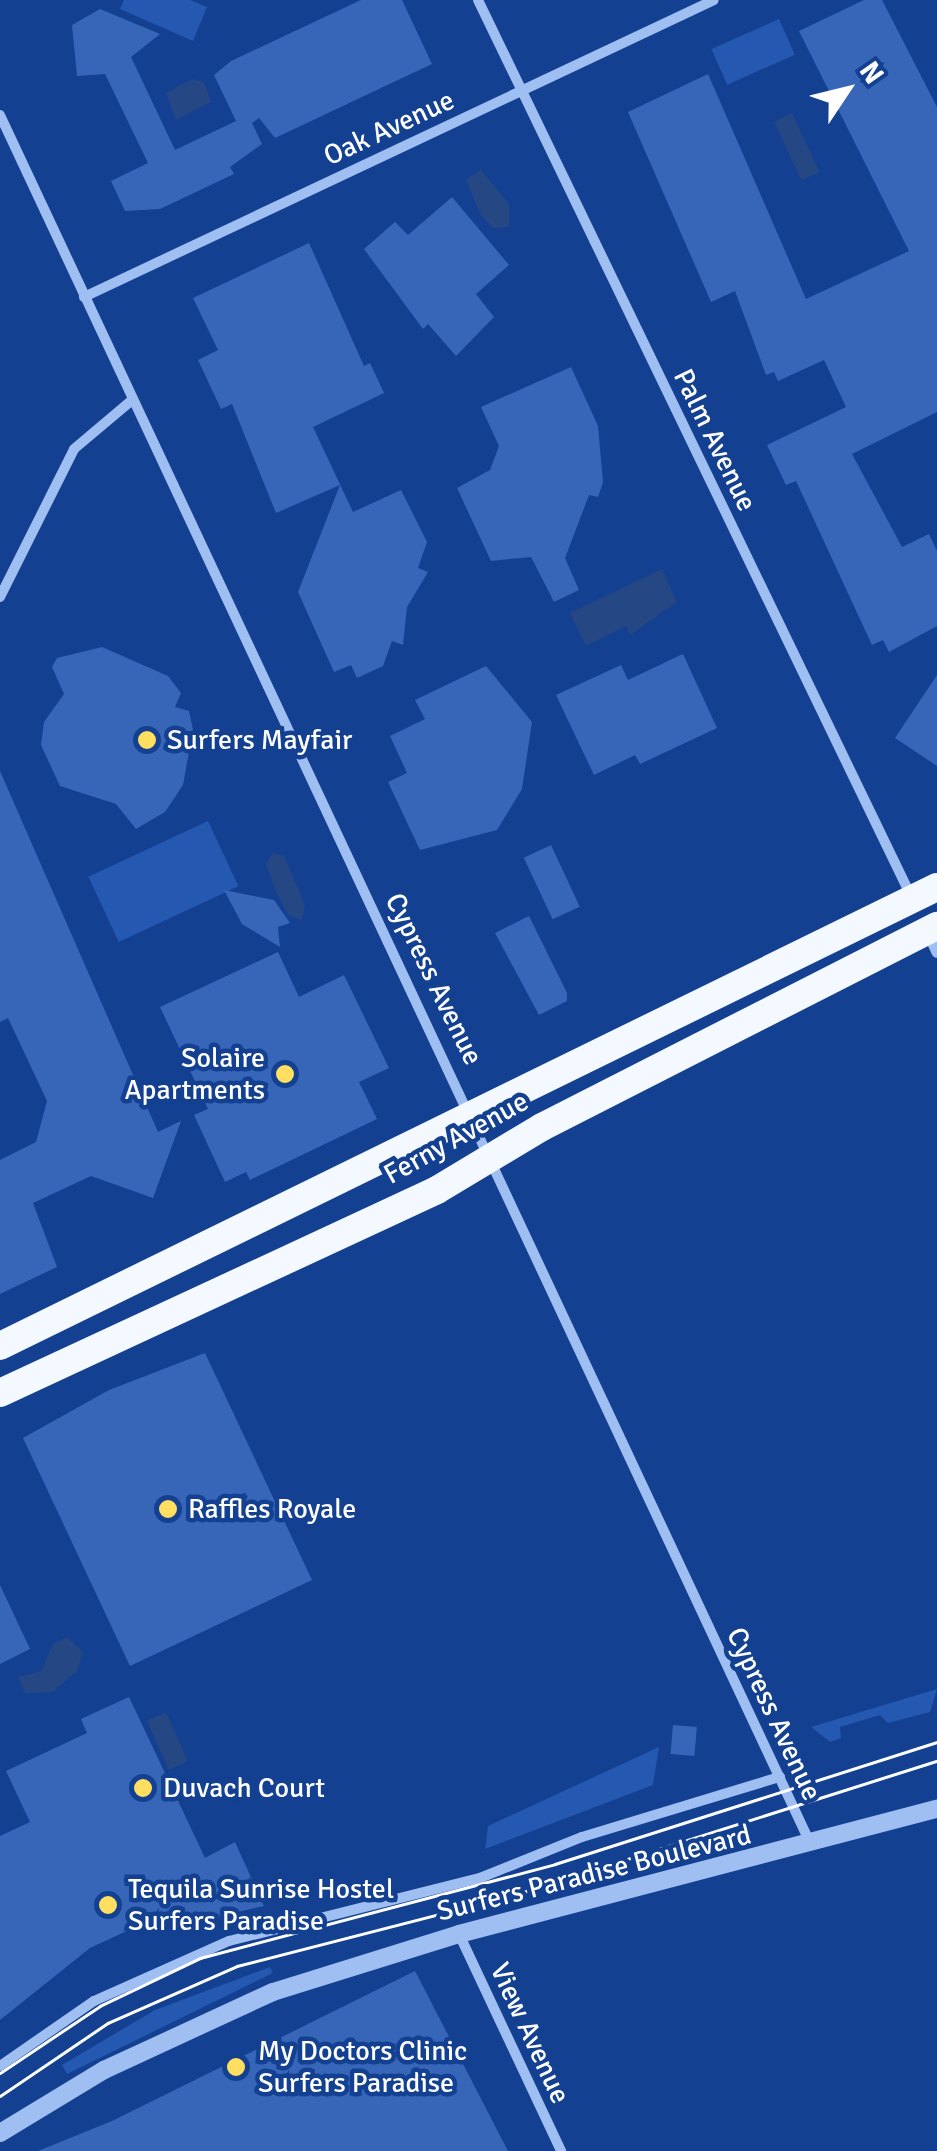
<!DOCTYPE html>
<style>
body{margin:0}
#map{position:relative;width:937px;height:2151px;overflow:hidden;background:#134091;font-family:Signika,sans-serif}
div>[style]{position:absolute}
.green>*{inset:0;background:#2558b0;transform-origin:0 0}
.water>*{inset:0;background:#254783;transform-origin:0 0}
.building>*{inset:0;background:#3766b8;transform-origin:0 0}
.minor>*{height:10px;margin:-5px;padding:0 5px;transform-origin:5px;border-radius:5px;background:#9fbef2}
.tertiary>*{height:18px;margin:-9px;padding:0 9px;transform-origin:9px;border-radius:9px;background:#9fbef2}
.trunk>*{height:28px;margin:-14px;padding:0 14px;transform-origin:14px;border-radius:14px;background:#f4f8ff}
.tram>*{height:2.5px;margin:-1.25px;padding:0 1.25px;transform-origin:1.25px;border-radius:1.25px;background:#fff}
.dots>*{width:28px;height:28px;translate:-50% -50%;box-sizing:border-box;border:5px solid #134091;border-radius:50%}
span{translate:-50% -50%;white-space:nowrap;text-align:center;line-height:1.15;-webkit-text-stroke:9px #134091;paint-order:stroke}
.street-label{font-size:28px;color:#fff}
.poi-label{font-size:28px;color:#fff}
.left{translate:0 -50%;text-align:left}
.right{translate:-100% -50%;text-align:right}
.north{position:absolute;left:797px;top:40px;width:100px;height:100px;-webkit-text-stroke:8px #134091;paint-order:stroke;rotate:55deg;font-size:28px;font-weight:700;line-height:40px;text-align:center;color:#fff}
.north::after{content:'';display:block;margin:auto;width:35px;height:45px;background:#fff;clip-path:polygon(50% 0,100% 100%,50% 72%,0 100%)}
</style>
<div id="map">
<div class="green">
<div style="clip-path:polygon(124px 0,190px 0,207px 7px,193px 41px,120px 9px)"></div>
<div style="left:779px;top:19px;width:39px;height:74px;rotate:66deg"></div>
<div style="left:208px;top:821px;width:72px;height:132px;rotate:65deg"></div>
<div style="clip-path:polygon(937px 1689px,930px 1712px,888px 1723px,880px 1715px,840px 1727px,841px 1738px,830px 1742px,811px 1727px)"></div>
<div style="clip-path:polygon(659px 1747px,653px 1785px,485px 1849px,488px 1826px)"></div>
<div style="clip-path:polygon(270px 1967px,273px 1973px,67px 2074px,62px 2065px,155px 2010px)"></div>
</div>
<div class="water">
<div style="clip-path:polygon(192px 79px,204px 82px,211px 102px,176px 120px,166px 93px)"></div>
<div style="left:792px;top:113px;width:65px;height:20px;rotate:65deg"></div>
<div style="clip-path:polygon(481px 170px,509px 204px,509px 227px,493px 228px,480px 214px,466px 179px)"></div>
<div style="clip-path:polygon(662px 569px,677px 602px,630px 635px,626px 626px,586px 646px,570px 613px)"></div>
<div style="clip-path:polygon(273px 853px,284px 856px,305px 905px,302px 920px,288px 915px,275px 889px,266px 864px)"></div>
<div style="clip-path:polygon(67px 1637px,83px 1652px,77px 1671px,53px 1692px,25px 1693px,18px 1677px,41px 1671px,53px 1644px)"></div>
<div style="left:166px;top:1712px;width:54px;height:21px;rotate:66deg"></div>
</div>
<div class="building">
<div style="clip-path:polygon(361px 0,402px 0,432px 64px,275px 138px,259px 118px,252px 123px,262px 144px,230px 167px,234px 174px,160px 209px,125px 211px,111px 181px,148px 163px,105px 74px,77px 76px,72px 25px,100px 9px,160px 34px,131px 57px,175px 150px,236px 121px,214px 75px,231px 61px)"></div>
<div style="clip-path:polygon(864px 0,882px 0,937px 107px,937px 412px,852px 454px,902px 547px,929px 534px,937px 551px,937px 626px,889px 652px,883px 640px,872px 645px,796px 481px,786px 485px,767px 445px,846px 407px,824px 360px,778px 381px,774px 372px,766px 375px,735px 291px,711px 302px,628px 112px,708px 74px,806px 299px,909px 251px,799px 31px)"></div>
<div style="clip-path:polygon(452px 197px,509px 265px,476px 294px,494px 317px,456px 356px,428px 324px,423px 329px,364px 249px,395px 222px,408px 235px)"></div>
<div style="clip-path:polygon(309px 243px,364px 366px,370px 363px,384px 393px,313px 427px,353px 512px,401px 490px,427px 542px,418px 568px,428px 572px,407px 607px,403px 645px,392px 641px,383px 666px,357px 678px,351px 665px,334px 672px,298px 592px,340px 485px,276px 513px,232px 404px,221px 409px,198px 360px,218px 350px,193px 298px)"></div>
<div style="clip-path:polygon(571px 367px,598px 426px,603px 482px,598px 497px,589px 495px,565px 558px,579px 590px,554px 602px,531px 557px,491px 561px,457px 488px,490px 470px,499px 446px,481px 407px)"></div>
<div style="clip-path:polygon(102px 647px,168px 676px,181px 693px,175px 707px,189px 711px,193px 730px,183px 785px,165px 812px,136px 829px,116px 804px,60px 786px,41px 745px,44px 722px,64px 694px,52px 667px,57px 658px)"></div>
<div style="clip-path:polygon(683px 654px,717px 728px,640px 764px,635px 755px,594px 775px,556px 695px,621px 665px,628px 680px)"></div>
<div style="clip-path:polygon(486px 666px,532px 722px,522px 789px,497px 830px,420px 850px,388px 782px,407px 773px,390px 736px,425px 719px,415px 700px)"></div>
<div style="clip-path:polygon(937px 675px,937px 766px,895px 738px)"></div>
<div style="clip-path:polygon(0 771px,158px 1132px,181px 1121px,153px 1198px,91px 1176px,33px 1203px,57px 1267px,0 1294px,0 1160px,36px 1142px,47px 1101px,8px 1018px,0 1022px)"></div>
<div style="left:551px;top:845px;width:68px;height:30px;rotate:65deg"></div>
<div style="clip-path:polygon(224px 890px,274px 900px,290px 923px,278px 927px,280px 947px,242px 924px)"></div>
<div style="clip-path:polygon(529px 916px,567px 993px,567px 1001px,539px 1015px,495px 933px)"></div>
<div style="clip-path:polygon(278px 952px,299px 997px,344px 975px,389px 1068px,359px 1082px,377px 1119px,250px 1180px,246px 1172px,225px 1182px,194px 1115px,208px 1109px,160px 1007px)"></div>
<div style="clip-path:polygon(205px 1353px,312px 1580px,130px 1666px,23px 1438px,109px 1390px)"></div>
<div style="clip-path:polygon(0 1585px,30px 1649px,0 1664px)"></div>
<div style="clip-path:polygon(129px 1697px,205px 1858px,235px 1842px,264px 1906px,178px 1926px,170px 1911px,90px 1948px,0 2020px,0 1836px,30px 1822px,6px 1771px,87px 1733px,81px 1719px)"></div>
<div style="left:673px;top:1725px;width:24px;height:29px;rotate:5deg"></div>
<div style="clip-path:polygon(415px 1971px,508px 2151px,38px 2151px,112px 2121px)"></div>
</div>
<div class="minor">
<div style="left:478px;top:0;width:997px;rotate:64.21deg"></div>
<div style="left:0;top:115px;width:1911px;rotate:64.88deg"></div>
<div style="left:84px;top:297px;width:696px;rotate:-25.24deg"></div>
<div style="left:0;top:597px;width:165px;rotate:-63.4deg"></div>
<div style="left:74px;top:449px;width:75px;rotate:-40.1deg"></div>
<div style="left:927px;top:932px;width:23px;rotate:65deg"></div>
<div style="left:459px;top:1934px;width:240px;rotate:64.8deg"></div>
<div style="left:0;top:2066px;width:114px;rotate:-34.7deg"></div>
<div style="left:94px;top:2001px;width:148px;rotate:-24deg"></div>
<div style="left:229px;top:1941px;width:259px;rotate:-14.1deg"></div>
<div style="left:480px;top:1878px;width:110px;rotate:-21.9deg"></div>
<div style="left:582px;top:1837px;width:207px;rotate:-16.9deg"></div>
</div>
<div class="tertiary">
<div style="left:0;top:2133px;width:122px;rotate:-31.2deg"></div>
<div style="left:104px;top:2070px;width:186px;rotate:-24.8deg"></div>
<div style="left:273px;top:1992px;width:195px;rotate:-17.3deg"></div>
<div style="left:459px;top:1934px;width:494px;rotate:-14.7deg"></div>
</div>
<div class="trunk">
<div style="left:0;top:1346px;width:1043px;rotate:-26.1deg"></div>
<div style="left:0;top:1393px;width:482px;rotate:-24.9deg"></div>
<div style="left:437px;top:1190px;width:122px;rotate:-31deg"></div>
<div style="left:542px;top:1127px;width:443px;rotate:-27deg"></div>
</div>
<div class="tram">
<div style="left:0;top:2073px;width:120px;rotate:-33.8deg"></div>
<div style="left:100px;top:2006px;width:111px;rotate:-25.6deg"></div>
<div style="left:200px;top:1958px;width:367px;rotate:-14.8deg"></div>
<div style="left:555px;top:1864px;width:401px;rotate:-17.7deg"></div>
<div style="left:0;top:2096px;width:130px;rotate:-34.1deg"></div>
<div style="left:108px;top:2023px;width:141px;rotate:-23.8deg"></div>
<div style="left:237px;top:1966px;width:289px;rotate:-14.4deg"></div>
<div style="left:517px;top:1894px;width:441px;rotate:-17.6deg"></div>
</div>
<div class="dots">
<div style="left:147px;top:740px;background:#ffde60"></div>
<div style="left:285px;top:1074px;background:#ffde60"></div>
<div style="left:168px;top:1509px;background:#ffde60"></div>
<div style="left:143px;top:1788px;background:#ffde60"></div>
<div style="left:108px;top:1905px;background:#ffde60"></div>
<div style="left:236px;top:2067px;background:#ffde60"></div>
</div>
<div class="street-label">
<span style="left:389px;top:128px;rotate:-25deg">Oak Avenue</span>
<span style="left:715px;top:440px;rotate:64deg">Palm Avenue</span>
<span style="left:434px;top:979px;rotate:64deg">Cypress Avenue</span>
<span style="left:456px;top:1138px;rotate:-29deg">Ferny Avenue</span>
<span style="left:774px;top:1714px;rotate:65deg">Cypress Avenue</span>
<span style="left:594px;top:1873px;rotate:-14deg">Surfers Paradise Boulevard</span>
<span style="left:530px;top:2033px;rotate:65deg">View Avenue</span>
</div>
<div class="poi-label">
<span class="left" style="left:167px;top:740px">Surfers Mayfair</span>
<span class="right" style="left:265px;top:1074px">Solaire<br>Apartments</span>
<span class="left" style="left:188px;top:1509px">Raffles Royale</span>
<span class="left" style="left:163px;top:1788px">Duvach Court</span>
<span class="left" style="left:128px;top:1905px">Tequila Sunrise Hostel<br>Surfers Paradise</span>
<span class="left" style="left:258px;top:2067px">My Doctors Clinic<br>Surfers Paradise</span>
</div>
<div class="north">N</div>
</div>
